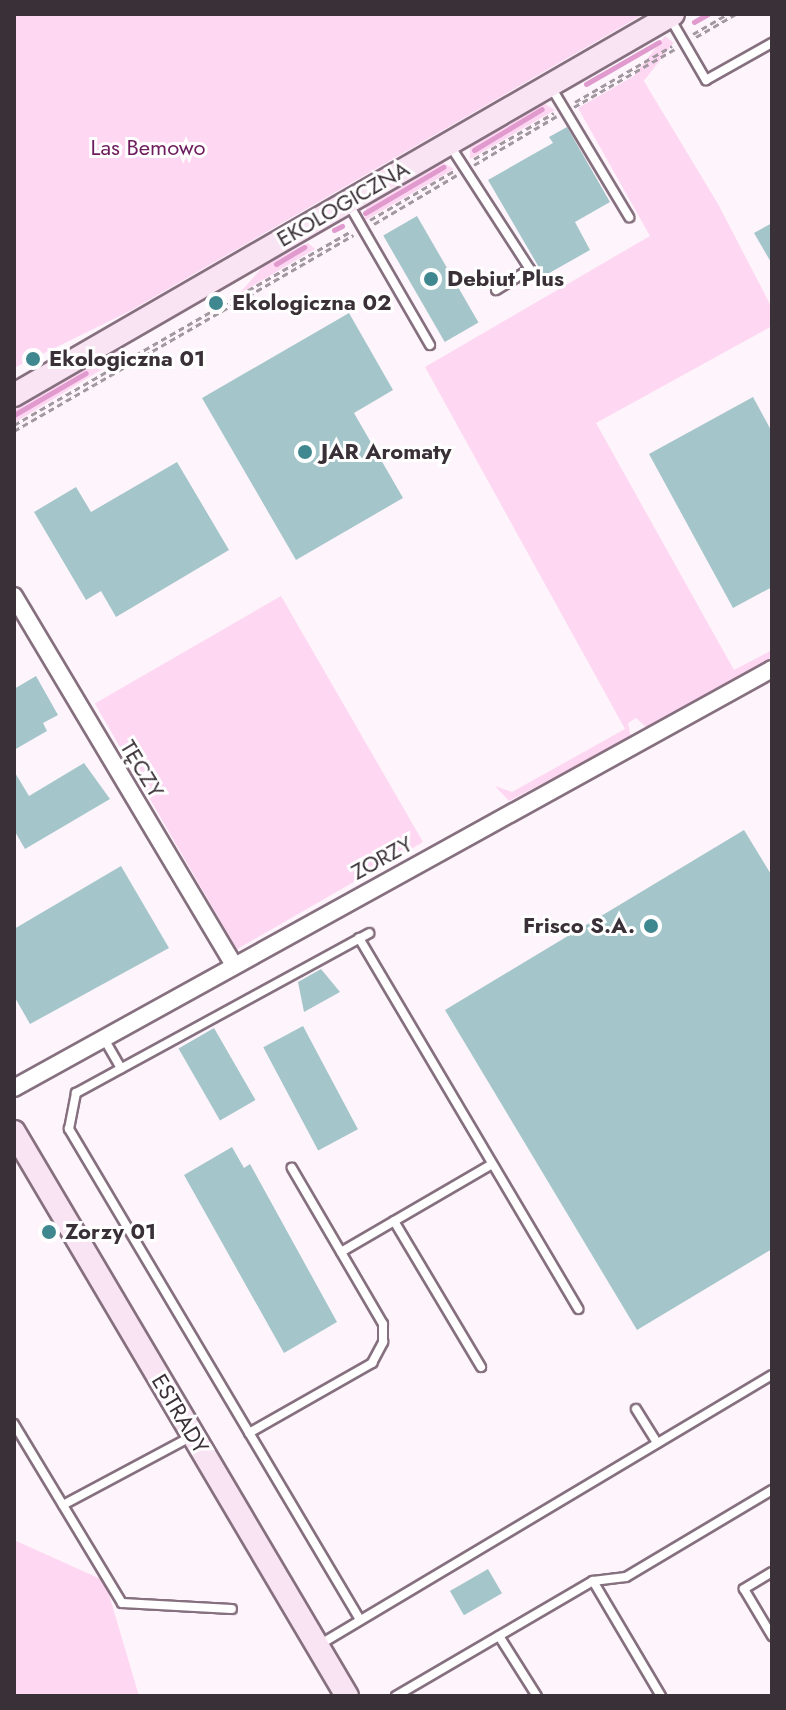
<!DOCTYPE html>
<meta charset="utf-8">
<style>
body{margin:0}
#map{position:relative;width:786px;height:1710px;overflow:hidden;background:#fef4fb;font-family:Jost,sans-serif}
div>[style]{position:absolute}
.green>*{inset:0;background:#fed8f2;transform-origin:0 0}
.stream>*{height:5px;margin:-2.5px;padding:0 2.5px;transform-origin:2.5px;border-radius:2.5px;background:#e09acd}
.building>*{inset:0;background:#a4c6ca;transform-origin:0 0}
.path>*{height:3px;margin-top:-1.5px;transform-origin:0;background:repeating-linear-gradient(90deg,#a2989f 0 6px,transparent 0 10px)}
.roads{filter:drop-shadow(2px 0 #86707f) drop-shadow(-2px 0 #86707f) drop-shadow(0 2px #86707f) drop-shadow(0 -2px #86707f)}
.lane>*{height:8px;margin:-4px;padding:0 4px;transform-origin:4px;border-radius:4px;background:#fff}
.street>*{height:16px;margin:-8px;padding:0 8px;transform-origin:8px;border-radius:8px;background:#fff}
.secondary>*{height:22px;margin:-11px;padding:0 11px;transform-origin:11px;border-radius:11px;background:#f9e4f3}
.dots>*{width:22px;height:22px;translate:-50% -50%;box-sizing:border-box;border:4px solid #fff;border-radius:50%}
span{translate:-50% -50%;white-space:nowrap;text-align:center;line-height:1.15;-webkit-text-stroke:6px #fff;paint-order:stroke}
.park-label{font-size:22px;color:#6d1c5d}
.street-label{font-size:22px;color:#3a3037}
.poi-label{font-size:22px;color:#3a3037;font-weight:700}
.left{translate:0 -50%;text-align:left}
.right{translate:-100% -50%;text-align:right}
.frame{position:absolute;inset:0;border:16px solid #3a3037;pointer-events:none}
</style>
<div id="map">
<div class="green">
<div style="clip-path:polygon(14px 14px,644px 14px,130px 311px,14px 368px)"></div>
<div style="left:665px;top:36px;width:11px;height:99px;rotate:38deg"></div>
<div style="clip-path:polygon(639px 73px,718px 204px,772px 308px,772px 326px,596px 423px,734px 670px,772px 650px,772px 661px,648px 729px,636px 718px,628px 723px,631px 737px,509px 801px,495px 786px,512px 792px,625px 729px,425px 367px,650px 236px,578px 108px)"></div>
<div style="clip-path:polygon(543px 103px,555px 110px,470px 159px,470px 144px)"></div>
<div style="clip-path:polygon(440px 161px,454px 169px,364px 221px,367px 204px)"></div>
<div style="clip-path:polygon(308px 243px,315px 249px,239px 294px,266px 263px)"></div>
<div style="clip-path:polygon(124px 344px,114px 362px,14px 423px,14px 409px)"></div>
<div style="left:281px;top:596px;width:284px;height:215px;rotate:60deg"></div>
<div style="clip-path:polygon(14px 1540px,105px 1581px,139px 1696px,14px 1696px)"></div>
</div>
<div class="stream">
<div style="left:694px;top:22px;width:16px;rotate:-30deg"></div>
<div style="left:586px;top:84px;width:84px;rotate:-29.9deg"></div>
<div style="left:474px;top:150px;width:79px;rotate:-31.1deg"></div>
<div style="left:365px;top:213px;width:91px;rotate:-30.5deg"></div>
<div style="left:334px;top:230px;width:9px;rotate:-27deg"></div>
<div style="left:276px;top:264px;width:33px;rotate:-31deg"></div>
<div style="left:14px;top:415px;width:83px;rotate:-30.3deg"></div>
</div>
<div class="building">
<div style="clip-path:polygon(567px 127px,610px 202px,575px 222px,590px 250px,544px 276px,488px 180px,553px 143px,549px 137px)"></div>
<div style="left:417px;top:216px;width:123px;height:39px;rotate:60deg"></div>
<div style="clip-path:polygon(772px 223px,772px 264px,754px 233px)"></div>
<div style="clip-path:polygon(349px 313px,393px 390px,354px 413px,403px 498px,296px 560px,202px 398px)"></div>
<div style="clip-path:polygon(753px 397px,772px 432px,772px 587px,733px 608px,649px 454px)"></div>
<div style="clip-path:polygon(177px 462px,229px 550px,116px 617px,101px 591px,86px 600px,34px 512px,76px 487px,91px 512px)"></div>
<div style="clip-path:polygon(36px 676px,58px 715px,43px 723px,47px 731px,14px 750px,14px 689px)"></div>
<div style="clip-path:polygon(84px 763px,110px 799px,25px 849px,14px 830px,14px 771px,29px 796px)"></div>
<div style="clip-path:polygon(744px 830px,772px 876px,772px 1249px,637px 1330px,445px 1010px)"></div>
<div style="clip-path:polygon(121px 866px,169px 948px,30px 1024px,14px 996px,14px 929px)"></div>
<div style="clip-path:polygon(321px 969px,340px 992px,304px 1012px,298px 982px)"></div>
<div style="left:303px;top:1026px;width:117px;height:45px;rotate:62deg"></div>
<div style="left:214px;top:1028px;width:83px;height:41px;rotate:60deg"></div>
<div style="clip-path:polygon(232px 1147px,244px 1168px,250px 1164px,337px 1322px,284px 1353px,184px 1175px)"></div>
<div style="left:488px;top:1569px;width:28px;height:44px;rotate:60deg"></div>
</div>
<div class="path">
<div style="left:693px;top:34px;width:39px;rotate:-30deg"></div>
<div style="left:696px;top:37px;width:46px;rotate:-29.9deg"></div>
<div style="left:575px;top:102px;width:112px;rotate:-30deg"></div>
<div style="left:574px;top:107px;width:116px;rotate:-29.9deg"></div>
<div style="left:474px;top:159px;width:92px;rotate:-29.9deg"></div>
<div style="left:474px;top:165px;width:96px;rotate:-30.6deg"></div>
<div style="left:370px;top:220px;width:97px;rotate:-30.3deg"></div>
<div style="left:374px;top:224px;width:96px;rotate:-30.6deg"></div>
<div style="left:14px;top:425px;width:387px;rotate:-29.9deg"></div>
<div style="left:14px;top:431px;width:392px;rotate:-30deg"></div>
</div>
<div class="roads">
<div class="lane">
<div style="left:670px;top:18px;width:72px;rotate:59.9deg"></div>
<div style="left:706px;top:80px;width:76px;rotate:-29.3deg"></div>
<div style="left:551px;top:87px;width:152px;rotate:59deg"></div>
<div style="left:449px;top:144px;width:149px;rotate:57.1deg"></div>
<div style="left:530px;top:269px;width:40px;rotate:148deg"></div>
<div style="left:348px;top:203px;width:164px;rotate:60deg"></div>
<div style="left:359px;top:938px;width:431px;rotate:59.4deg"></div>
<div style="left:103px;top:1037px;width:36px;rotate:60deg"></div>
<div style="left:394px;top:1221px;width:170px;rotate:59.2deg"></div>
<div style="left:341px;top:1252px;width:175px;rotate:-30.2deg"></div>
<div style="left:636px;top:1409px;width:40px;rotate:58deg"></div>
<div style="left:14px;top:1424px;width:209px;rotate:58.9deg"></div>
<div style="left:122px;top:1603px;width:110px;rotate:3.1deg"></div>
<div style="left:249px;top:1433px;width:142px;rotate:-29.6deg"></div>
<div style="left:372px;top:1363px;width:24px;rotate:-62deg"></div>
<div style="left:383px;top:1342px;width:18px;rotate:-90deg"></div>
<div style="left:383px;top:1324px;width:181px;rotate:-120.3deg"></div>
<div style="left:63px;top:1505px;width:146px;rotate:-28.1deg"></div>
<div style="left:772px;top:1572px;width:33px;rotate:149deg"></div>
<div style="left:744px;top:1589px;width:55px;rotate:59.2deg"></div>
<div style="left:593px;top:1581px;width:134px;rotate:59.4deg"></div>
<div style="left:359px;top:1618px;width:569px;rotate:-120.67deg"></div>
<div style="left:69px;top:1129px;width:37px;rotate:-79deg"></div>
<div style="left:76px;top:1093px;width:334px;rotate:-28.6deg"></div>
<div style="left:499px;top:1636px;width:71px;rotate:57.7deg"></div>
<div style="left:319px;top:1645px;width:527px;rotate:-30.8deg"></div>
<div style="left:396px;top:1696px;width:228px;rotate:-30.3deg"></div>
<div style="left:593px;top:1581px;width:33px;rotate:-7deg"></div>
<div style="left:626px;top:1577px;width:170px;rotate:-30.8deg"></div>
</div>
<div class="street">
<div style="left:14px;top:596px;width:428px;rotate:59.2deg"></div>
<div style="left:14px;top:1088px;width:866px;rotate:-28.93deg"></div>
</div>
<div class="secondary">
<div style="left:14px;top:395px;width:761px;rotate:-30.03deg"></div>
<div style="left:14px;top:1132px;width:655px;rotate:59.44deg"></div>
</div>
</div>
<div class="dots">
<div style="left:431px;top:279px;background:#408890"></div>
<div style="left:216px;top:303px;background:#408890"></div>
<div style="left:33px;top:359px;background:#408890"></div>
<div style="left:305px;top:452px;background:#408890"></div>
<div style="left:651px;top:926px;background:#408890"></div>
<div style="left:49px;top:1232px;background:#408890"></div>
</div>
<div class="park-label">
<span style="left:148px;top:148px">Las Bemowo</span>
</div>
<div class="street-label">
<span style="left:343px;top:204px;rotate:-30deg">EKOLOGICZNA</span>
<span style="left:142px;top:769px;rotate:59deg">TĘCZY</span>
<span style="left:382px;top:858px;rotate:-29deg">ZORZY</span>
<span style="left:180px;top:1414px;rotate:59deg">ESTRADY</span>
</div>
<div class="poi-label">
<span class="left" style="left:447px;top:279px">Debiut Plus</span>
<span class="left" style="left:232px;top:303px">Ekologiczna 02</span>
<span class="left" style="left:49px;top:359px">Ekologiczna 01</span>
<span class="left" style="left:321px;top:452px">JAR Aromaty</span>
<span class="right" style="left:635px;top:926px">Frisco S.A.</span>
<span class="left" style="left:65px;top:1232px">Zorzy 01</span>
</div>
<div class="frame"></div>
</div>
